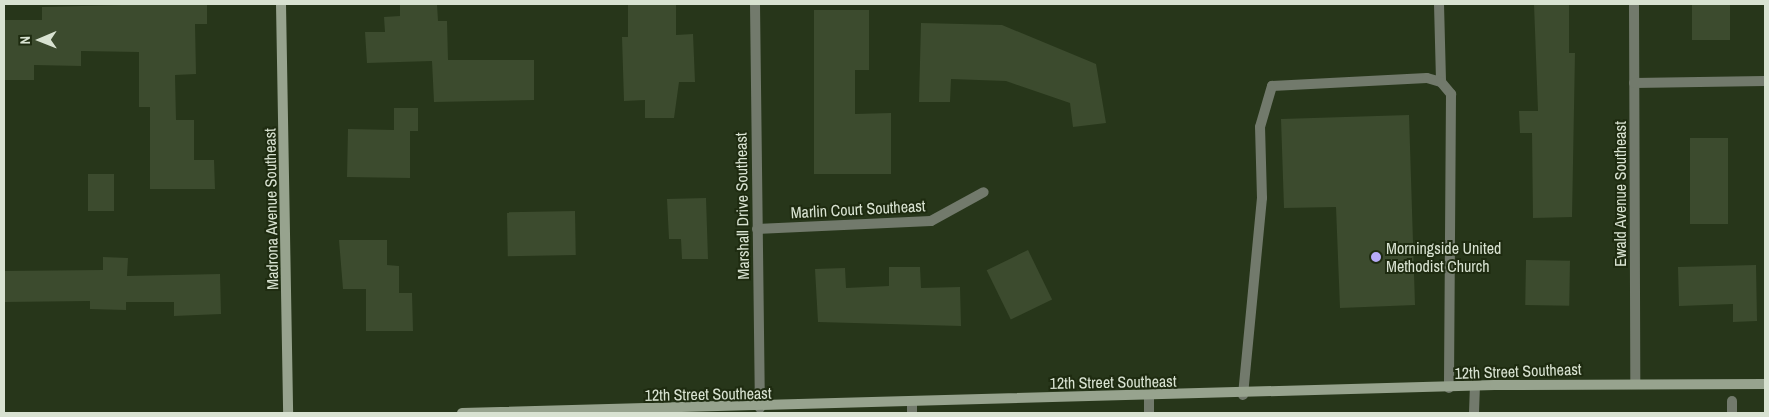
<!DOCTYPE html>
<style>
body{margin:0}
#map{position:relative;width:1769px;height:417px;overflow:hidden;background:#27361a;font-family:"Archivo Narrow",sans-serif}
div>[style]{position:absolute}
.building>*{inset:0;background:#3c4b2e;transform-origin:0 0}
.service>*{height:10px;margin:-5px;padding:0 5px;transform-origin:5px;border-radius:5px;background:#727a6c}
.minor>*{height:10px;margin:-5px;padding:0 5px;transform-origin:5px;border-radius:5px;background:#727a6c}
.tertiary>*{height:10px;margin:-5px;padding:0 5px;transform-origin:5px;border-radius:5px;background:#727a6c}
.secondary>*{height:10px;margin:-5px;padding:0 5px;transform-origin:5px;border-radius:5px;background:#97a38e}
.dots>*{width:14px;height:14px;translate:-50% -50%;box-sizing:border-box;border:2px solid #1e2b10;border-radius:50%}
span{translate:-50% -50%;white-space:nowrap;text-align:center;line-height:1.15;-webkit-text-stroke:4px #1e2b10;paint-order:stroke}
.street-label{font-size:16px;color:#d8e2d1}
.poi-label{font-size:16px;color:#d8e2d1}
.left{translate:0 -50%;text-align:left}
.frame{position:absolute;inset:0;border:5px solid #d8e2d1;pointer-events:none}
.north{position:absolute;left:15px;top:15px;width:50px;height:50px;-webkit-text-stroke:4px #1e2b10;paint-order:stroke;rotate:269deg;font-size:14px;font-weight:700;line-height:20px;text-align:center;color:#d8e2d1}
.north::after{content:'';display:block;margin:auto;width:18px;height:22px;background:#d8e2d1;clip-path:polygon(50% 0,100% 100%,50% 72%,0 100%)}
</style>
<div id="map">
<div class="building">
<div style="clip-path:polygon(162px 4px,207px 4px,207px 24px,195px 24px,196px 74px,175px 75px,176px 120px,194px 120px,194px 160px,214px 160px,215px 189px,150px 189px,150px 107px,139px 107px,139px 52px,81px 51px,81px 66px,34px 65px,34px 80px,4px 80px,4px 20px,42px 20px,42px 7px)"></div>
<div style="clip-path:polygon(400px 4px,437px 4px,438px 21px,447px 21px,448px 60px,534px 60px,534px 100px,434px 102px,432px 61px,367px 63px,365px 32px,385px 32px,384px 17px,400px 16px)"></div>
<div style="clip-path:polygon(628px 4px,676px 4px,676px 35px,693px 34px,695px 82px,679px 82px,674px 118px,645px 118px,645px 100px,624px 101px,622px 37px,628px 37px)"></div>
<div style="clip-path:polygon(1534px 4px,1569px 4px,1569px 53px,1575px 53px,1572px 217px,1533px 218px,1532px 133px,1520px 133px,1519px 111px,1538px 111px)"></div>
<div style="left:1692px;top:4px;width:38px;height:36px"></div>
<div style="clip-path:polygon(814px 10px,869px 10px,869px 70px,855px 70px,855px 114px,891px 113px,891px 174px,814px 174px)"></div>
<div style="clip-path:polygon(921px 23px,1002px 25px,1096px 64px,1106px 123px,1073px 127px,1070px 103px,1006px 81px,951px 79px,950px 102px,919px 102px)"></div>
<div style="clip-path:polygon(394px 108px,418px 108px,418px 131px,410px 131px,410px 178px,347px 177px,348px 129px,394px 130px)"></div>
<div style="clip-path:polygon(1409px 115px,1415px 305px,1340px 308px,1336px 207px,1284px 208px,1281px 119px)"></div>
<div style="left:1690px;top:138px;width:38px;height:86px"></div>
<div style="left:88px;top:174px;width:26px;height:37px"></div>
<div style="clip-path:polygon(706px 198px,708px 259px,682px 259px,681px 239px,669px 239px,667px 199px)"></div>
<div style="left:575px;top:211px;width:44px;height:68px;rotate:89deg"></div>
<div style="clip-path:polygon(339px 240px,387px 240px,387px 265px,399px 266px,399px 293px,412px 293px,413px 331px,366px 331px,366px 289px,343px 289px)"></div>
<div style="left:1028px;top:250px;width:55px;height:46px;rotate:64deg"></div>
<div style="clip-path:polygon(103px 257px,128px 258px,127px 276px,220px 274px,221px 314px,174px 316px,174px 302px,126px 302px,126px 310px,90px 309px,90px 301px,4px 302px,4px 271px,103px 270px)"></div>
<div style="left:1526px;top:260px;width:44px;height:45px;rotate:1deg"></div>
<div style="clip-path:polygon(1756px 265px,1757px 321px,1733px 322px,1733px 304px,1679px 306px,1678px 267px)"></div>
<div style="clip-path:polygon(889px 267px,920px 267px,921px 288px,960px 287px,961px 326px,818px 322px,815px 269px,845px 268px,846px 288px,889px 286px)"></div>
</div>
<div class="service">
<div style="left:1439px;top:4px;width:78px;rotate:88.5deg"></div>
<div style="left:1243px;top:395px;width:198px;rotate:-84.5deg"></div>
<div style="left:1262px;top:198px;width:71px;rotate:-91.6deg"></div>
<div style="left:1260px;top:127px;width:43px;rotate:-73.7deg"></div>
<div style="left:1272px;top:86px;width:155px;rotate:-3deg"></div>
<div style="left:1427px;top:78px;width:15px;rotate:16deg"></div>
<div style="left:1441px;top:82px;width:16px;rotate:50deg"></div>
<div style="left:1451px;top:94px;width:294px;rotate:90.4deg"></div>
<div style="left:1732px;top:401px;width:12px;rotate:90deg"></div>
<div style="left:912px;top:413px;width:11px;rotate:-90deg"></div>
</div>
<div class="minor">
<div style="left:755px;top:4px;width:404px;rotate:89.3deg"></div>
<div style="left:1634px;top:4px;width:379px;rotate:89.8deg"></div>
<div style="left:1634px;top:83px;width:131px;rotate:-0.9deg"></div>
<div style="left:757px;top:229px;width:174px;rotate:-2.6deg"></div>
<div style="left:931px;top:221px;width:60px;rotate:-28.7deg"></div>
<div style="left:1149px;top:396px;width:17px;rotate:90deg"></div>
</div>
<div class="tertiary">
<div style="left:1474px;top:413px;width:27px;rotate:-88deg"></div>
</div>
<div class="secondary">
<div style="left:281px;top:4px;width:409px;rotate:89deg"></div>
<div style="left:462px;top:413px;width:1033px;rotate:-1.55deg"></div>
<div style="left:1495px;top:385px;width:270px;rotate:-0.2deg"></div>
</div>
<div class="dots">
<div style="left:1376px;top:257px;background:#b7abf8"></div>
</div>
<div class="street-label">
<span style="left:1620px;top:194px;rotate:-90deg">Ewald Avenue Southeast</span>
<span style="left:742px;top:206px;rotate:-91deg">Marshall Drive Southeast</span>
<span style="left:271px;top:209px;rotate:-91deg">Madrona Avenue Southeast</span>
<span style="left:858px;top:209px;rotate:-3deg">Marlin Court Southeast</span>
<span style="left:1518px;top:371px;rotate:-2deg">12th Street Southeast</span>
<span style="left:1113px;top:382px;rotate:-1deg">12th Street Southeast</span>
<span style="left:708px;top:394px;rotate:-1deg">12th Street Southeast</span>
</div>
<div class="poi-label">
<span class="left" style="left:1386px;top:257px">Morningside United<br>Methodist Church</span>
</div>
<div class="frame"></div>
<div class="north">N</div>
</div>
